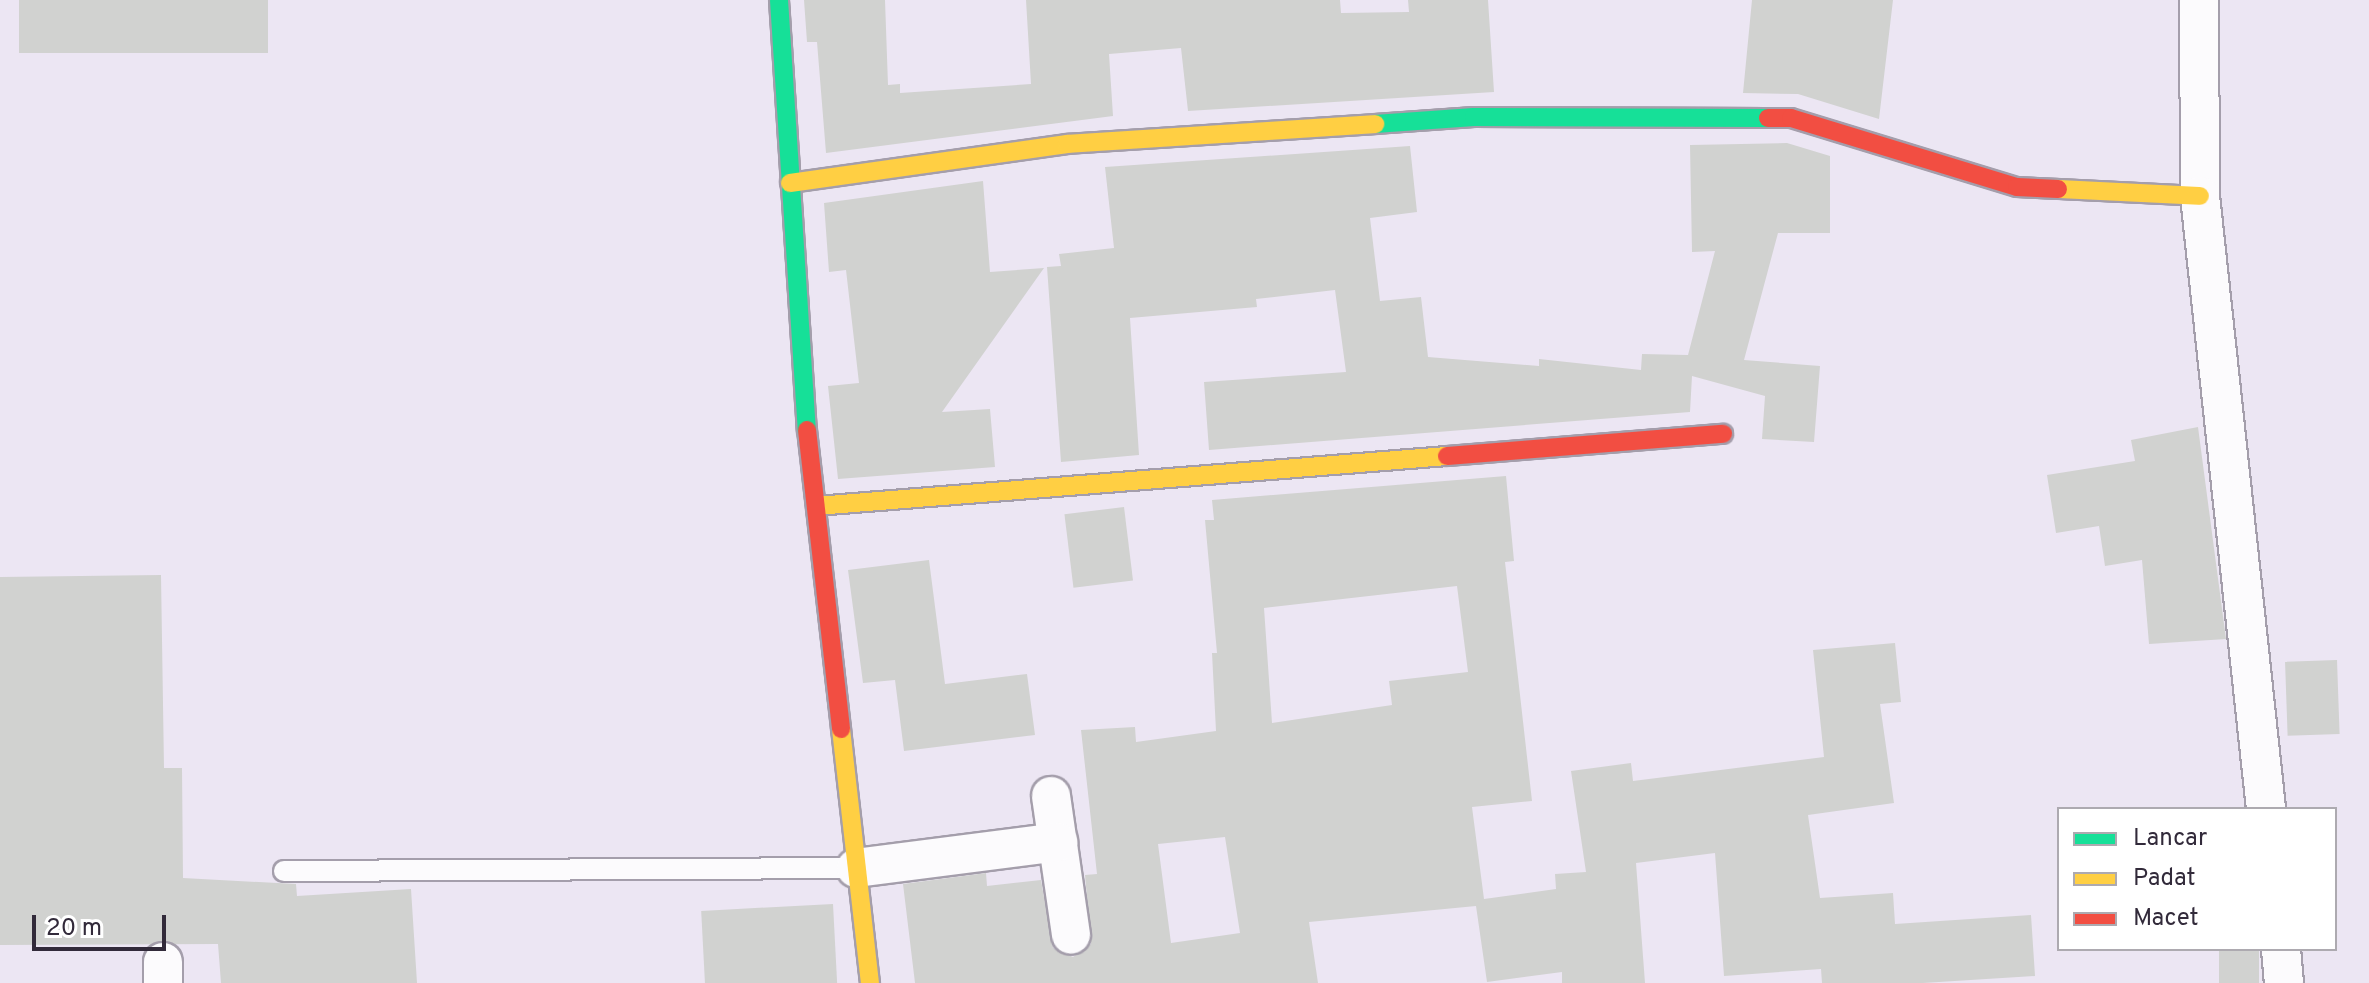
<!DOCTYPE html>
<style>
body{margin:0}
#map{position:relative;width:2369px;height:983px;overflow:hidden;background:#ece6f3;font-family:Overpass,sans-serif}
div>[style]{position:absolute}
.building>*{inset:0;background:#d1d2d0;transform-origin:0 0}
.roads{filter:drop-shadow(2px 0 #a49eab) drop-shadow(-2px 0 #a49eab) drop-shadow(0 2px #a49eab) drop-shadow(0 -2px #a49eab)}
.lane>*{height:20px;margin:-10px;padding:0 10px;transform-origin:10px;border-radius:10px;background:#fcfbfd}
.street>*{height:38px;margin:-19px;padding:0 19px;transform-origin:19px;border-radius:19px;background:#fcfbfd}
.fast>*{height:18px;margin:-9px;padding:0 9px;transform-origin:9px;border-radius:9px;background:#16e098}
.slow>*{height:18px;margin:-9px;padding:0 9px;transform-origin:9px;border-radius:9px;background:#ffcf43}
.jam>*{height:18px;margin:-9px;padding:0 9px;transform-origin:9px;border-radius:9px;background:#f24e42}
span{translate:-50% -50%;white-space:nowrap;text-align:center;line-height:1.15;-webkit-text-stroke:6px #fff;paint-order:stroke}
.legend{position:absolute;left:2057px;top:807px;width:280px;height:144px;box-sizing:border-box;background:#fff;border:2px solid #adaab0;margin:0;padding:10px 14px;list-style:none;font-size:24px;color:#322a3a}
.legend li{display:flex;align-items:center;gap:16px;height:40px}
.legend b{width:40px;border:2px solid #adaab0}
.scale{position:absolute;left:32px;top:915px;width:134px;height:36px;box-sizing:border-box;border:4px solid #322a3a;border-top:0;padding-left:10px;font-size:24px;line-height:28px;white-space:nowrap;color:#322a3a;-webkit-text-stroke:6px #fff;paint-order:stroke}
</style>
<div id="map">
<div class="building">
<div style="left:19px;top:0;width:249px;height:53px"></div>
<div style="clip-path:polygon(804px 0,885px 0,888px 85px,900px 84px,900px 93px,1031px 84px,1026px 0,1340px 0,1341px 13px,1409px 12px,1408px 0,1488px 0,1494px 92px,1188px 111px,1181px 48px,1109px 54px,1113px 116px,826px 153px,817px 42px,807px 42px)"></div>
<div style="clip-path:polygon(1752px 0,1893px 0,1879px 119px,1798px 94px,1743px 93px)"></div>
<div style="clip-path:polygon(1787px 143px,1830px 156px,1830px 233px,1778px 233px,1744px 360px,1820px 366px,1814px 442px,1762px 439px,1765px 396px,1692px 376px,1690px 412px,1209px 450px,1204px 382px,1346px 372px,1335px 290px,1256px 299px,1257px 307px,1130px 318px,1139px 455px,1061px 462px,1047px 267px,1061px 266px,1059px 254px,1114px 248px,1105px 167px,1410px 146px,1417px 212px,1370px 218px,1380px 301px,1421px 297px,1428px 357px,1539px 366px,1539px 359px,1641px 370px,1642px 354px,1688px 355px,1715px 251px,1692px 252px,1690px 145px)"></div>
<div style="clip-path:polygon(983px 181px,990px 272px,1044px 268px,942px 412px,990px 409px,995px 467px,838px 479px,828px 386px,859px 383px,846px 270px,829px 272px,824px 203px)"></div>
<div style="clip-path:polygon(2198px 427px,2226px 639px,2149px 644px,2142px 560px,2105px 566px,2099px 526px,2056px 533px,2047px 475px,2135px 461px,2131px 440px)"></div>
<div style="clip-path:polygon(evenodd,1506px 476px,1514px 561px,1505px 562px,1532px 801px,1472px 807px,1484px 899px,1556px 889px,1555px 874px,1586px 872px,1571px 771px,1631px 763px,1633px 781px,1824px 757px,1813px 650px,1895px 643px,1901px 702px,1880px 704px,1894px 803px,1808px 815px,1820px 898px,1893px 893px,1895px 924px,2031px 915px,2035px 976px,1923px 983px,1822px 983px,1821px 969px,1724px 976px,1715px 853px,1636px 863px,1645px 983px,1562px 983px,1562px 972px,1487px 982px,1476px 906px,1309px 922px,1318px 983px,915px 983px,903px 884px,986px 873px,987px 886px,1041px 880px,1053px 948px,1073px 957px,1091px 944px,1085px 875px,1097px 874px,1081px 730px,1135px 727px,1136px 742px,1216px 731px,1212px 653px,1217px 653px,1205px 520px,1214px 520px,1212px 500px,1506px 476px,1457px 586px,1468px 672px,1389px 681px,1392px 705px,1272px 723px,1264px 608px,1457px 586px,1506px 476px,1225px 837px,1240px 933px,1171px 943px,1158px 844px,1225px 837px)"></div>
<div style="left:1124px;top:507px;width:74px;height:60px;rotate:83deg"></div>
<div style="clip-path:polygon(929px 560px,945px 684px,1027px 674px,1035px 735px,904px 751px,895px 680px,863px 683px,848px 570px)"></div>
<div style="clip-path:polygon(161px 575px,164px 768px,182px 768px,183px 878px,296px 884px,297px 896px,411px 889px,417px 983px,221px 983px,218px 944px,0 945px,0 577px)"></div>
<div style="left:2337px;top:660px;width:74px;height:52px;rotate:88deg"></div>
<div style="left:833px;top:904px;width:79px;height:132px;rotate:87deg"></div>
<div style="left:2219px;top:949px;width:40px;height:34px"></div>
</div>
<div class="roads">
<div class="lane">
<div style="left:284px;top:871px;width:572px;rotate:-0.3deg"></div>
</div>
<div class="street">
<div style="left:2199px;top:0;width:196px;rotate:89.7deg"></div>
<div style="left:2200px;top:196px;width:617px;rotate:83.85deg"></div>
<div style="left:1051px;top:796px;width:140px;rotate:81.8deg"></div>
<div style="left:856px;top:868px;width:204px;rotate:-7.3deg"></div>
<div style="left:2281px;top:949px;width:34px;rotate:85deg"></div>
<div style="left:163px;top:983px;width:21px;rotate:-90deg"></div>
</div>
<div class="fast">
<div style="left:779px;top:0;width:431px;rotate:86.3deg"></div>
<div style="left:1375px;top:124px;width:99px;rotate:-4deg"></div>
<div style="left:1474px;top:117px;width:294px;rotate:0.2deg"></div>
</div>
<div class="slow">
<div style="left:790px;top:183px;width:280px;rotate:-8deg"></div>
<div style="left:1067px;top:144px;width:309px;rotate:-3.7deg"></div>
<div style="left:2058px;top:189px;width:142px;rotate:2.8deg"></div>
<div style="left:816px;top:506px;width:633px;rotate:-4.53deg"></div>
<div style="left:841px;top:729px;width:256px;rotate:83.5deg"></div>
</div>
<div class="jam">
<div style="left:1768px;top:118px;width:23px"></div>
<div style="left:1791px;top:118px;width:236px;rotate:17deg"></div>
<div style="left:2017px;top:187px;width:41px;rotate:2.8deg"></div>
<div style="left:807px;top:430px;width:301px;rotate:83.5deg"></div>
<div style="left:1447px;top:456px;width:277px;rotate:-4.6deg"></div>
</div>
</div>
<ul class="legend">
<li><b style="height:10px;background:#16e098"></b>Lancar</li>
<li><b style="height:10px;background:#ffcf43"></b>Padat</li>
<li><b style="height:10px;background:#f24e42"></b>Macet</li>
</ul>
<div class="scale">20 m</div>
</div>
